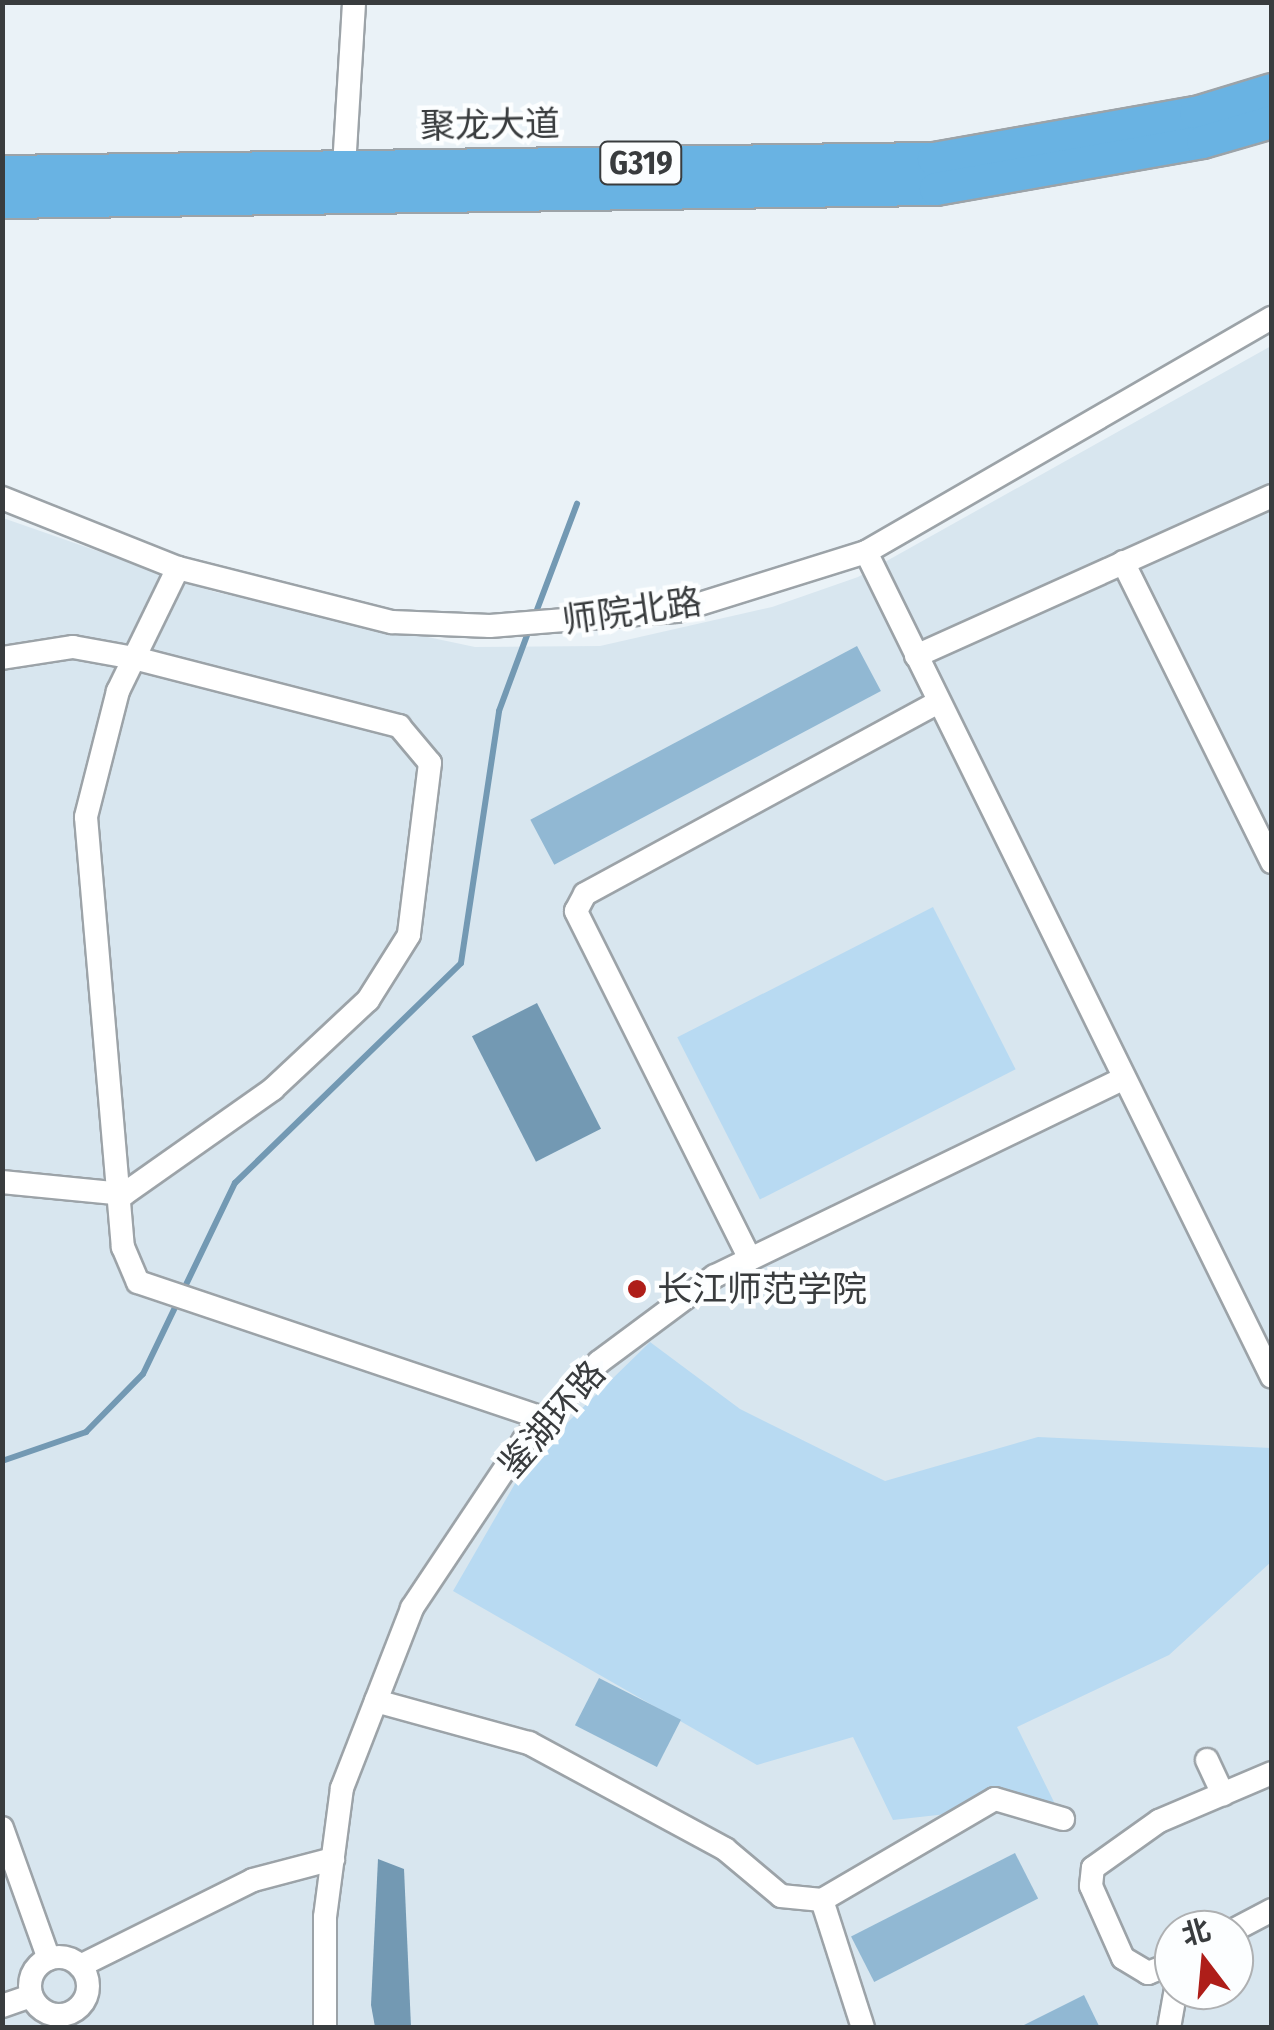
<!DOCTYPE html>
<meta charset="utf-8">
<style>
body{margin:0}
#map{position:relative;width:1274px;height:2030px;overflow:hidden;background:#eaf2f7;font-family:"Fira Sans Condensed","Noto Sans SC",sans-serif}
div>[style]{position:absolute}
.built>*{inset:0;background:#d8e6ef}
.green>*{inset:0;background:#b8daf2;transform-origin:0 0}
.water>*{inset:0;background:#7399b3;transform-origin:0 0}
.stream>*{height:6px;margin:-3px;padding:0 3px;transform-origin:3px;border-radius:3px;background:#7399b3}
.building>*{inset:0;background:#91b8d3;transform-origin:0 0}
.roads{filter:drop-shadow(2px 0 #9ca3a8) drop-shadow(-2px 0 #9ca3a8) drop-shadow(0 2px #9ca3a8) drop-shadow(0 -2px #9ca3a8)}
.minor>*{height:22px;margin:-11px;padding:0 11px;transform-origin:11px;border-radius:11px;background:#fff}
.minor>.ring{margin:-11px;padding:0;box-sizing:content-box;background:none;border:22px solid #fff;border-radius:50%}
.highway>*{height:32px;margin:-16px;padding:0 16px;transform-origin:16px;border-radius:16px;background:#69b3e3}
.dots>*{width:28px;height:28px;translate:-50% -50%;box-sizing:border-box;border:5px solid #fcfeff;border-radius:50%}
span{translate:-50% -50%;white-space:nowrap;text-align:center;line-height:1.15;-webkit-text-stroke:9px #fcfeff;paint-order:stroke}
.shield-label span{padding:2px 8px;background:#fcfeff;border:2px solid;border-radius:8px;-webkit-text-stroke-width:0}
.shield-label{font-size:32px;color:#393c3e;font-weight:700}
.street-label{font-size:35px;color:#393c3e}
.poi-label{font-size:35px;color:#393c3e}
.left{translate:0 -50%;text-align:left}
.frame{position:absolute;inset:0;border:5px solid #393c3e;pointer-events:none}
.north{position:absolute;left:1154px;top:1910px;width:100px;height:100px;box-sizing:border-box;background:#fcfeff;border:2px solid #aeb0b2;border-radius:50%;rotate:344deg;font-size:28px;font-weight:700;line-height:40px;text-align:center;color:#393c3e}
.north::after{content:'';display:block;margin:auto;width:35px;height:45px;background:#ae1e19;clip-path:polygon(50% 0,100% 100%,50% 72%,0 100%)}
</style>
<div id="map">
<div class="built">
<div style="clip-path:polygon(evenodd,1271px 346px,1271px 2027px,3px 2028px,3px 518px,215px 592px,475px 647px,600px 646px,772px 607px,858px 577px,1271px 346px,1174px 1930px,1234px 1930px,1234px 1990px,1174px 1990px,1174px 1930px)"></div>
</div>
<div class="green">
<div style="left:933px;top:907px;width:182px;height:287px;rotate:63deg"></div>
<div style="clip-path:polygon(650px 1342px,740px 1409px,885px 1481px,1038px 1437px,1271px 1448px,1271px 1562px,1169px 1655px,1017px 1727px,1054px 1802px,893px 1820px,853px 1737px,757px 1765px,453px 1591px,528px 1461px)"></div>
</div>
<div class="water">
<div style="left:537px;top:1003px;width:141px;height:73px;rotate:63deg"></div>
<div style="clip-path:polygon(378px 1859px,404px 1869px,411px 2027px,375px 2027px,371px 2005px)"></div>
</div>
<div class="stream">
<div style="left:535px;top:615px;width:119px;rotate:-69.3deg"></div>
<div style="left:2px;top:1461px;width:89px;rotate:-19deg"></div>
<div style="left:86px;top:1432px;width:81px;rotate:-45.5deg"></div>
<div style="left:143px;top:1374px;width:212px;rotate:-64.3deg"></div>
<div style="left:235px;top:1183px;width:315px;rotate:-44.2deg"></div>
<div style="left:461px;top:963px;width:255px;rotate:-81.4deg"></div>
<div style="left:499px;top:711px;width:90px;rotate:-69.7deg"></div>
</div>
<div class="building">
<div style="left:857px;top:646px;width:51px;height:370px;rotate:62deg"></div>
<div style="left:599px;top:1678px;width:92px;height:53px;rotate:27deg"></div>
<div style="left:1015px;top:1853px;width:51px;height:184px;rotate:63deg"></div>
<div style="clip-path:polygon(1084px 1995px,1100px 2028px,1018px 2028px)"></div>
</div>
<div class="roads">
<div class="minor">
<div style="left:344px;top:167px;width:165px;rotate:-86.5deg"></div>
<div style="left:2px;top:498px;width:189px;rotate:21.7deg"></div>
<div style="left:178px;top:568px;width:221px;rotate:14.2deg"></div>
<div style="left:392px;top:622px;width:98px;rotate:2.3deg"></div>
<div style="left:490px;top:626px;width:188px;rotate:-4.6deg"></div>
<div style="left:677px;top:611px;width:198px;rotate:-17.3deg"></div>
<div style="left:866px;top:552px;width:469px;rotate:-30deg"></div>
<div style="left:866px;top:552px;width:919px;rotate:63.8deg"></div>
<div style="left:1123px;top:562px;width:335px;rotate:63.6deg"></div>
<div style="left:178px;top:568px;width:137px;rotate:116deg"></div>
<div style="left:118px;top:691px;width:130px;rotate:104.3deg"></div>
<div style="left:86px;top:817px;width:432px;rotate:85.1deg"></div>
<div style="left:123px;top:1247px;width:38px;rotate:67deg"></div>
<div style="left:138px;top:1282px;width:428px;rotate:18.6deg"></div>
<div style="left:916px;top:656px;width:390px;rotate:-24.2deg"></div>
<div style="left:2px;top:658px;width:72px;rotate:-8.8deg"></div>
<div style="left:73px;top:647px;width:62px;rotate:10.2deg"></div>
<div style="left:134px;top:658px;width:274px;rotate:14.4deg"></div>
<div style="left:399px;top:726px;width:48px;rotate:50deg"></div>
<div style="left:430px;top:763px;width:173px;rotate:97deg"></div>
<div style="left:409px;top:935px;width:77px;rotate:122.2deg"></div>
<div style="left:368px;top:1000px;width:130px;rotate:136.9deg"></div>
<div style="left:273px;top:1089px;width:182px;rotate:144.8deg"></div>
<div style="left:124px;top:1194px;width:123px;rotate:-174.4deg"></div>
<div style="left:750px;top:1259px;width:389px;rotate:-116.6deg"></div>
<div style="left:576px;top:911px;width:19px;rotate:-62deg"></div>
<div style="left:585px;top:894px;width:402px;rotate:-28.5deg"></div>
<div style="left:376px;top:1701px;width:159px;rotate:15.4deg"></div>
<div style="left:529px;top:1743px;width:223px;rotate:28.4deg"></div>
<div style="left:725px;top:1849px;width:73px;rotate:40deg"></div>
<div style="left:781px;top:1896px;width:41px;rotate:5.6deg"></div>
<div style="left:822px;top:1900px;width:134px;rotate:72.2deg"></div>
<div style="left:1207px;top:1760px;width:38px;rotate:65deg"></div>
<div style="left:2px;top:1828px;width:139px;rotate:70.3deg"></div>
<div style="left:822px;top:1900px;width:200px;rotate:-30.3deg"></div>
<div style="left:995px;top:1799px;width:71px;rotate:16.4deg"></div>
<div style="left:1234px;top:1930px;width:43px;rotate:-27.8deg"></div>
<div class="ring" style="left:30px;top:1957px;width:36px;height:36px"></div>
<div style="left:1174px;top:1963px;width:28px;rotate:159deg"></div>
<div style="left:1148px;top:1973px;width:29px;rotate:-149deg"></div>
<div style="left:1123px;top:1958px;width:79px;rotate:-114deg"></div>
<div style="left:1091px;top:1886px;width:18px;rotate:-84deg"></div>
<div style="left:1093px;top:1868px;width:81px;rotate:-35.5deg"></div>
<div style="left:1159px;top:1821px;width:123px;rotate:-23deg"></div>
<div style="left:80px;top:1966px;width:193px;rotate:-26.4deg"></div>
<div style="left:253px;top:1880px;width:83px;rotate:-14.7deg"></div>
<div style="left:2px;top:2006px;width:31px;rotate:-19deg"></div>
<div style="left:325px;top:2028px;width:111px;rotate:-90deg"></div>
<div style="left:325px;top:1917px;width:130px;rotate:-82.5deg"></div>
<div style="left:342px;top:1788px;width:193px;rotate:-68.7deg"></div>
<div style="left:412px;top:1608px;width:202px;rotate:-56.3deg"></div>
<div style="left:524px;top:1440px;width:108px;rotate:-46.1deg"></div>
<div style="left:599px;top:1362px;width:144px;rotate:-36.6deg"></div>
<div style="left:715px;top:1276px;width:450px;rotate:-25.8deg"></div>
<div style="left:1169px;top:2028px;width:39px;rotate:-80deg"></div>
</div>
<div class="highway">
<div style="left:2px;top:172px;width:932px;rotate:-0.8deg"></div>
<div style="left:934px;top:159px;width:266px;rotate:-10deg"></div>
<div style="left:1196px;top:113px;width:79px;rotate:-16.8deg"></div>
<div style="left:2px;top:202px;width:934px;rotate:-0.8deg"></div>
<div style="left:936px;top:189px;width:271px;rotate:-10deg"></div>
<div style="left:1203px;top:142px;width:72px;rotate:-16.2deg"></div>
</div>
</div>
<div class="dots">
<div style="left:637px;top:1289px;background:#ae1e19"></div>
</div>
<div class="shield-label">
<span style="left:641px;top:163px">G319</span>
</div>
<div class="street-label">
<span style="left:490px;top:125px;rotate:-1deg">聚龙大道</span>
<span style="left:632px;top:611px;rotate:-8deg">师院北路</span>
<span style="left:552px;top:1419px;rotate:-49deg">鉴湖环路</span>
</div>
<div class="poi-label">
<span class="left" style="left:657px;top:1289px">长江师范学院</span>
</div>
<div class="frame"></div>
<div class="north">北</div>
</div>
